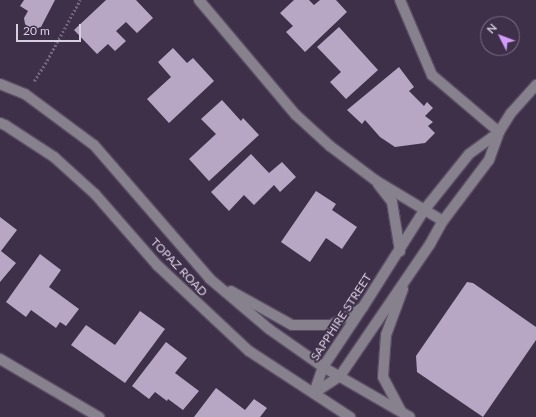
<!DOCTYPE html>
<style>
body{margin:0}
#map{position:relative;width:536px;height:417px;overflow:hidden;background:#3e3049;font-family:Lato,sans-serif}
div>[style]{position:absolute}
.building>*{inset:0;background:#b7a7c5}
.path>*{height:2.5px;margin-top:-1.25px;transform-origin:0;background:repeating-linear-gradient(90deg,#73677d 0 2px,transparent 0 4px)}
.roads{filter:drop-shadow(1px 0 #5a4d64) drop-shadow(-1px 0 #5a4d64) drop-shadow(0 1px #5a4d64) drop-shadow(0 -1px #5a4d64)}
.minor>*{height:10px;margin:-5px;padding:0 5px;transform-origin:5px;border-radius:5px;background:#87808d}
span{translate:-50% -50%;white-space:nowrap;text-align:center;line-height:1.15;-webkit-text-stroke:4px #3e3049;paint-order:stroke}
.street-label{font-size:12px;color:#d7cfdf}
.north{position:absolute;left:480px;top:16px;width:40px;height:40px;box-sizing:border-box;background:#3e3049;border:1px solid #7b7085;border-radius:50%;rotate:312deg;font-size:11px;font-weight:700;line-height:16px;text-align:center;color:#d7cfdf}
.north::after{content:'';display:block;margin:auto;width:14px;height:18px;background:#d39cfc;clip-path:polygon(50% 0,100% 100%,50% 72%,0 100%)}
.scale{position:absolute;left:16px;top:24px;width:65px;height:18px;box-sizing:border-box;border:2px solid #d7cfdf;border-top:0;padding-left:5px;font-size:12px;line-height:14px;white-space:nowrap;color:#d7cfdf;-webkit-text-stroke:3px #3e3049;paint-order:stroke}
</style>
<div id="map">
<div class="building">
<div style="clip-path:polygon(24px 0,55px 0,41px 27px,35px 29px,29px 28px,25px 24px,24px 18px,28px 11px,20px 6px)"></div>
<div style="clip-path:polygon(106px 0,136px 0,153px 18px,137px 33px,126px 22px,116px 31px,126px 41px,115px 51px,108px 44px,97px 54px,74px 30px)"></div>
<div style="clip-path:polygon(294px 0,309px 0,314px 5px,320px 0,336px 0,347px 12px,305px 52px,286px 32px,293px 26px,280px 13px)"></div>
<div style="clip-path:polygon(339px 27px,378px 70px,346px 99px,330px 82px,341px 72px,317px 47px)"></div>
<div style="clip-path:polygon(173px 48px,187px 63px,193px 58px,214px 81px,169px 123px,147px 99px,171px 77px,158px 62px)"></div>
<div style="clip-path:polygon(399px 67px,414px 87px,409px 91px,424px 106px,427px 102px,433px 108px,425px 116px,433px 122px,428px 126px,435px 133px,425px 143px,395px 147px,380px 137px,365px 120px,362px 124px,347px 110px)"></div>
<div style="clip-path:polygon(222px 100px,241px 121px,243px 118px,259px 135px,209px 181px,189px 159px,216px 134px,201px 119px)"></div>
<div style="clip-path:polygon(251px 154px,269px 173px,282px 162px,296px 177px,280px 192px,274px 185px,254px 205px,244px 195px,229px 211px,211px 192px)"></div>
<div style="clip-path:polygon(316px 191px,336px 204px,332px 210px,357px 227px,342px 249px,326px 238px,310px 262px,281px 242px)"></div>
<div style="clip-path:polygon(0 217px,17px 230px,1px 251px,16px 263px,0 282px)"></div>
<div style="clip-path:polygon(40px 254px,61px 270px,49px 287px,79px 309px,66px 326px,60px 322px,56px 328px,31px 310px,26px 317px,6px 302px)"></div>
<div style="clip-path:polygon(467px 282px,473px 283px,536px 327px,536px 340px,483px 417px,417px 372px,416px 356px)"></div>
<div style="clip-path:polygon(140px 311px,165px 329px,125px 383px,71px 345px,86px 325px,115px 345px)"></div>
<div style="clip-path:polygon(166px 342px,187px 358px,175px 373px,199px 391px,183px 410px,168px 399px,167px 401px,155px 392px,149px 399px,132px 386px)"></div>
<div style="clip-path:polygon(216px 388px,245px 410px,254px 399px,267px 408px,260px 417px,194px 417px)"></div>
</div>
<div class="path">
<div style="left:34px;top:81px;width:20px;rotate:-57deg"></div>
<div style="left:45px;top:64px;width:73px;rotate:-61.3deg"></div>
</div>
<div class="roads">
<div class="minor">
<div style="left:199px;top:0;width:150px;rotate:49.9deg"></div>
<div style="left:296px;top:115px;width:46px;rotate:42.4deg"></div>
<div style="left:330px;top:146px;width:56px;rotate:37.1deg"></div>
<div style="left:375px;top:180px;width:79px;rotate:31.1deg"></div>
<div style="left:400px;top:0;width:82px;rotate:66.9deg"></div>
<div style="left:432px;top:75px;width:88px;rotate:40.4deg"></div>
<div style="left:0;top:84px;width:27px;rotate:22deg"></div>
<div style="left:25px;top:94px;width:86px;rotate:36.5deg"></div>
<div style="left:94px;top:145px;width:177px;rotate:49.1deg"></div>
<div style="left:210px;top:279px;width:77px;rotate:40.3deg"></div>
<div style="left:269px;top:329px;width:66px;rotate:35.1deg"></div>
<div style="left:323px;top:367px;width:100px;rotate:29.9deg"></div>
<div style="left:0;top:123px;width:5px;rotate:22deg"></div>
<div style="left:5px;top:125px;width:59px;rotate:33.1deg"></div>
<div style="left:54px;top:157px;width:55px;rotate:42.1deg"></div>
<div style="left:95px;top:194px;width:94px;rotate:48.9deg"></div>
<div style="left:157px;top:265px;width:126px;rotate:43.1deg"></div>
<div style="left:249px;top:351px;width:121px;rotate:33.2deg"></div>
<div style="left:378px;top:184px;width:23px;rotate:52deg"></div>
<div style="left:392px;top:202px;width:50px;rotate:80.7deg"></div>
<div style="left:231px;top:291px;width:70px;rotate:29.1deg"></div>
<div style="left:292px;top:325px;width:39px"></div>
<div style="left:331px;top:325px;width:35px;rotate:-29deg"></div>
<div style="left:0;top:359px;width:115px;rotate:30.4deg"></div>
<div style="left:314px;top:393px;width:31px;rotate:-33deg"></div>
<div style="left:340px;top:376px;width:160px;rotate:-55.7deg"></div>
<div style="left:430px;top:244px;width:26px;rotate:-61deg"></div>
<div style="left:443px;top:221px;width:76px;rotate:-53deg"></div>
<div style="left:489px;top:160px;width:30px;rotate:-70deg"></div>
<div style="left:499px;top:132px;width:22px;rotate:-58deg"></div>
<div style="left:511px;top:113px;width:38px;rotate:-48deg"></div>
<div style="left:314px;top:393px;width:28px;rotate:-71deg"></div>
<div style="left:323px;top:367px;width:72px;rotate:-56.3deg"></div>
<div style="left:363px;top:307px;width:116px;rotate:-57.7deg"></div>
<div style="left:425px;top:209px;width:70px;rotate:-51.3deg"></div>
<div style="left:469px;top:154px;width:37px;rotate:-36deg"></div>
<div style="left:401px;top:411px;width:38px;rotate:-118deg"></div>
<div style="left:383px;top:377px;width:42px;rotate:-85.9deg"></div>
<div style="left:386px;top:335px;width:49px;rotate:-69.7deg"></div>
</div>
</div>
<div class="street-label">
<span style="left:179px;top:267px;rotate:46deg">TOPAZ ROAD</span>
<span style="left:341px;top:317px;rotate:-57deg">SAPPHIRE STREET</span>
</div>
<div class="north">N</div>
<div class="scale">20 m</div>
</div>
